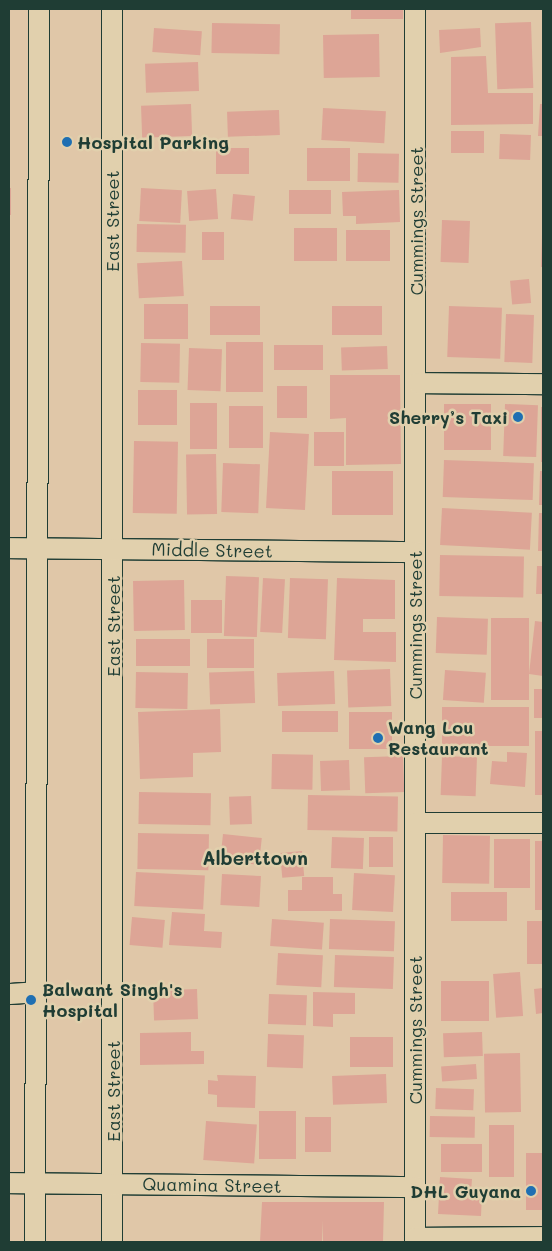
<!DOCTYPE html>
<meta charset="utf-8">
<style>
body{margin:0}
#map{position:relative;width:552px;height:1251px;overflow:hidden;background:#e0c7a8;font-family:Mali,sans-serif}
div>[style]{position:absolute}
.building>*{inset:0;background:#dda596;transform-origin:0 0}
.roads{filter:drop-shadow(1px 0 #1f3d34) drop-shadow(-1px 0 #1f3d34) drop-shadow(0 1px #1f3d34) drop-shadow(0 -1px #1f3d34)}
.minor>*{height:20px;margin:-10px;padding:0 10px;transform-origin:10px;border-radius:10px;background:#e1d0ad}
.dots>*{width:14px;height:14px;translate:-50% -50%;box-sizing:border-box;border:2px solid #e1d0ad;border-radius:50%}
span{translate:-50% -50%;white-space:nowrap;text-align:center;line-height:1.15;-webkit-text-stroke:5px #e1d0ad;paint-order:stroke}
.poi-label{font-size:18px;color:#1f3d34;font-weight:700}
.left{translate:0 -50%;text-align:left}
.right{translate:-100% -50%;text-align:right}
.street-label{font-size:18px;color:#1f3d34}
.neighbourhood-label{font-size:19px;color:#1f3d34;font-weight:700}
.frame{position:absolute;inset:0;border:10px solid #1f3d34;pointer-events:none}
</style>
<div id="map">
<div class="building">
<div style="left:351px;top:9px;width:52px;height:10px"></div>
<div style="left:531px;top:22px;width:66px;height:36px;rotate:88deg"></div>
<div style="left:212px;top:23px;width:68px;height:30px;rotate:1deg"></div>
<div style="left:154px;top:28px;width:48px;height:24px;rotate:4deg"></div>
<div style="clip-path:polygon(480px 28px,481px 47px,440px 53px,439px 30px)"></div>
<div style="left:379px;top:34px;width:43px;height:56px;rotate:89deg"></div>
<div style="clip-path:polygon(486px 56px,488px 93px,533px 93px,533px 124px,451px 125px,451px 57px)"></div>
<div style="left:198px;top:62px;width:29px;height:53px;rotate:88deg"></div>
<div style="left:191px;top:104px;width:32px;height:50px;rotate:88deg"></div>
<div style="clip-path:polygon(540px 104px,543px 104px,543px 136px,538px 136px)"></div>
<div style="left:323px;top:108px;width:63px;height:32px;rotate:3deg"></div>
<div style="left:279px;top:110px;width:25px;height:52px;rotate:88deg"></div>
<div style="left:451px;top:131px;width:33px;height:22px"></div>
<div style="left:500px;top:134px;width:31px;height:25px;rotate:2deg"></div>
<div style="left:216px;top:148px;width:33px;height:26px"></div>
<div style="left:307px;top:148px;width:43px;height:33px"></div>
<div style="left:358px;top:153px;width:41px;height:29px;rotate:1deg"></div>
<div style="left:9px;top:188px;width:2px;height:27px"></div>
<div style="left:141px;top:188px;width:41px;height:33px;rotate:3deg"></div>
<div style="left:216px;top:189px;width:30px;height:29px;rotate:86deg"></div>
<div style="left:331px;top:190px;width:24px;height:42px;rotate:90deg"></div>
<div style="clip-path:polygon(399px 190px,400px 222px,356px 224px,356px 216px,343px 216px,342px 192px)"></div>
<div style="left:233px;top:194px;width:22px;height:25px;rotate:5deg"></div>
<div style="left:442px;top:220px;width:28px;height:42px;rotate:2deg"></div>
<div style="left:137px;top:224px;width:49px;height:28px;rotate:1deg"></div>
<div style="left:294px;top:228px;width:43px;height:33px"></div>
<div style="left:346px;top:230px;width:44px;height:31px"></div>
<div style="left:202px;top:232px;width:22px;height:28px"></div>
<div style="clip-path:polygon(542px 234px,543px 234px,543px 267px,541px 267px)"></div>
<div style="left:182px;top:261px;width:35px;height:45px;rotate:87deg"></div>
<div style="left:529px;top:279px;width:24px;height:19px;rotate:85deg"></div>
<div style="left:144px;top:304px;width:44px;height:35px"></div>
<div style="left:260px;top:306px;width:29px;height:50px;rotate:90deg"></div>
<div style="left:332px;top:306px;width:50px;height:29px"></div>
<div style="left:449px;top:306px;width:53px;height:51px;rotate:2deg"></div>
<div style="left:506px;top:314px;width:28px;height:48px;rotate:2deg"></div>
<div style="left:226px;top:342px;width:37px;height:50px"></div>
<div style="left:141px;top:343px;width:39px;height:39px;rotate:1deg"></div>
<div style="left:323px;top:345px;width:25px;height:49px;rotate:90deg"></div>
<div style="left:387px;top:346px;width:23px;height:46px;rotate:88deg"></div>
<div style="left:189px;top:348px;width:33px;height:42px;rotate:2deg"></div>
<div style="clip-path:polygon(330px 375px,400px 375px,401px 464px,346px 465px,346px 418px,330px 419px)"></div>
<div style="left:277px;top:386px;width:30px;height:32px"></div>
<div style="left:177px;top:390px;width:35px;height:39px;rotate:90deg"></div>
<div style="left:190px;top:403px;width:27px;height:46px"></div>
<div style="left:444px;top:404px;width:47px;height:46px"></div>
<div style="left:505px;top:404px;width:33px;height:52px;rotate:2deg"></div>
<div style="left:229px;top:406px;width:34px;height:42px"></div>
<div style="left:541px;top:407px;width:2px;height:55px"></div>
<div style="left:270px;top:432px;width:39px;height:76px;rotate:3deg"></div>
<div style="left:314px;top:432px;width:30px;height:34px"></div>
<div style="left:134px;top:441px;width:44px;height:72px;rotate:1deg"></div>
<div style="left:216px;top:454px;width:60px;height:30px;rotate:89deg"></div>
<div style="left:444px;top:460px;width:90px;height:37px;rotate:2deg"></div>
<div style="left:223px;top:463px;width:37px;height:49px;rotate:2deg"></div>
<div style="left:393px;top:471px;width:44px;height:61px;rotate:90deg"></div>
<div style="clip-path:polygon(540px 471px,543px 471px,543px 505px,539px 505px)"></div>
<div style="left:442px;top:508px;width:90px;height:37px;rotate:3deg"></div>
<div style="clip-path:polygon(539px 513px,543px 513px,543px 551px,538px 551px)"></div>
<div style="left:440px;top:555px;width:84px;height:41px;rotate:1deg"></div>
<div style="clip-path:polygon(537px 566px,543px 566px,543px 594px,536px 594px)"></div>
<div style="left:226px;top:576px;width:33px;height:60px;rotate:2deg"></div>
<div style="left:263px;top:578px;width:22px;height:54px;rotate:3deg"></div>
<div style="left:290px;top:578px;width:38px;height:60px;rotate:2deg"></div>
<div style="clip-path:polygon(337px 578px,395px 580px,395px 619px,363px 619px,363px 632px,396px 632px,396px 662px,334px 660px)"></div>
<div style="left:184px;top:580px;width:50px;height:51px;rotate:89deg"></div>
<div style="left:191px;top:600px;width:31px;height:33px"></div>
<div style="left:437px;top:617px;width:51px;height:36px;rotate:2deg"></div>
<div style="left:529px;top:618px;width:82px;height:38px;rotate:90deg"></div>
<div style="clip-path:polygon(535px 621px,543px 622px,543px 676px,529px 674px)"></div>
<div style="left:190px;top:639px;width:27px;height:54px;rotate:90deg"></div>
<div style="left:207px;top:639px;width:47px;height:29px"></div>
<div style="left:390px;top:669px;width:37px;height:43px;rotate:88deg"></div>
<div style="left:445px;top:670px;width:41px;height:30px;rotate:4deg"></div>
<div style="left:254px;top:671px;width:32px;height:45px;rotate:88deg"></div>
<div style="left:334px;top:671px;width:33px;height:57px;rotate:88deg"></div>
<div style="left:136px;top:672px;width:52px;height:36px;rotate:1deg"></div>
<div style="left:534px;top:689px;width:9px;height:29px"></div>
<div style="left:529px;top:707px;width:39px;height:87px;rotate:90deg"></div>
<div style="clip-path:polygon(220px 709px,221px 752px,193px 753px,193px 777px,140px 779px,138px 712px)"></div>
<div style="left:282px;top:711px;width:56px;height:21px"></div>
<div style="left:349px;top:712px;width:43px;height:37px"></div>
<div style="left:535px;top:731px;width:8px;height:64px"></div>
<div style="clip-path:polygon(507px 752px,527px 753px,525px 787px,490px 784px,492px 761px,507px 762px)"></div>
<div style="left:272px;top:754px;width:41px;height:35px;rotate:1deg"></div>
<div style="left:403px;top:756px;width:36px;height:39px;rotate:88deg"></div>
<div style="left:442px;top:756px;width:35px;height:39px;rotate:2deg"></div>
<div style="left:349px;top:760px;width:30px;height:29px;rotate:88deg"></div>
<div style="left:139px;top:792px;width:72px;height:32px;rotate:1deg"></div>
<div style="left:308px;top:795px;width:90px;height:35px;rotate:1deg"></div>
<div style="left:251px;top:796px;width:28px;height:22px;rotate:88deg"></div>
<div style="left:138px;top:833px;width:71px;height:36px;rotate:1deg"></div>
<div style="left:223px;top:834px;width:39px;height:27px;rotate:6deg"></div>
<div style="left:443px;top:835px;width:47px;height:48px;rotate:1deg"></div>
<div style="left:332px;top:837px;width:32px;height:31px;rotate:2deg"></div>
<div style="left:369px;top:837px;width:24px;height:30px"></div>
<div style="left:494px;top:839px;width:36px;height:49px"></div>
<div style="left:535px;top:841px;width:8px;height:69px"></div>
<div style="left:302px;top:851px;width:25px;height:22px;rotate:85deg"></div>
<div style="left:136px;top:872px;width:69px;height:34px;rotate:3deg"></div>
<div style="left:354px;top:873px;width:41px;height:37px;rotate:3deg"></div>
<div style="left:222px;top:874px;width:39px;height:31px;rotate:3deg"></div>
<div style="clip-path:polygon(302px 877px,333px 877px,333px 894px,342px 894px,342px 911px,288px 911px,288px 890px,302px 890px)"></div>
<div style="left:507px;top:892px;width:29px;height:56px;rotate:90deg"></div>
<div style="clip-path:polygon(172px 912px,205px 914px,204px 931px,222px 932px,221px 948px,169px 945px)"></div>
<div style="left:132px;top:917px;width:33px;height:28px;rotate:5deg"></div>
<div style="left:272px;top:919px;width:52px;height:27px;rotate:4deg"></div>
<div style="left:330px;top:919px;width:65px;height:30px;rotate:2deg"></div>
<div style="left:543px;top:921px;width:43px;height:16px;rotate:90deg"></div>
<div style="left:278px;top:953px;width:45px;height:32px;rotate:3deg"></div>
<div style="left:335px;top:955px;width:59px;height:32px;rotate:2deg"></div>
<div style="left:520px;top:972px;width:44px;height:27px;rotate:86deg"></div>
<div style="left:489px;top:981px;width:40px;height:48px;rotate:90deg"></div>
<div style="clip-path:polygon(543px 988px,543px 1013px,536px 1014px,534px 989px)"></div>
<div style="left:197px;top:989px;width:30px;height:44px;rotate:88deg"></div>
<div style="clip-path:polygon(313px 992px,355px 993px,355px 1014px,333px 1014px,333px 1027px,313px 1026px)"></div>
<div style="left:269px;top:994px;width:38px;height:30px;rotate:2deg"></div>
<div style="clip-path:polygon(191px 1032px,191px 1051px,204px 1051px,204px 1064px,140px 1065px,140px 1033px)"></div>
<div style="left:482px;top:1032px;width:24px;height:39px;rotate:88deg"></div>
<div style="left:268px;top:1034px;width:36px;height:33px;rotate:2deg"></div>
<div style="left:393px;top:1037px;width:30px;height:43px;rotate:90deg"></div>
<div style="left:520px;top:1053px;width:59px;height:36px;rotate:89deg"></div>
<div style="left:476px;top:1064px;width:15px;height:35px;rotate:86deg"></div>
<div style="left:386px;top:1074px;width:29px;height:54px;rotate:88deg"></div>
<div style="clip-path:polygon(217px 1075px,256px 1076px,255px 1108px,217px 1107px,217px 1095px,208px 1094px,208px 1080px,218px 1081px)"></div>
<div style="left:436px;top:1088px;width:38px;height:21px;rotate:2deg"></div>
<div style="left:259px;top:1111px;width:37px;height:48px"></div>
<div style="left:430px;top:1116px;width:45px;height:21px;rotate:1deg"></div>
<div style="left:331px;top:1117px;width:35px;height:26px;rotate:90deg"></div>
<div style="left:206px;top:1121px;width:51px;height:39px;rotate:4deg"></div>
<div style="left:514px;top:1125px;width:52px;height:25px;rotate:90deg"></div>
<div style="left:441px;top:1144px;width:41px;height:28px"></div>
<div style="left:526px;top:1153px;width:17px;height:57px"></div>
<div style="clip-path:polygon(440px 1177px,472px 1179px,471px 1193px,482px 1193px,481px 1216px,438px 1214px)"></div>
<div style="clip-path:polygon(262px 1202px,384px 1202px,383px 1242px,323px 1242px,322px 1220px,322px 1242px,260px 1242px)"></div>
</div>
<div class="roads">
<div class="minor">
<div style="left:112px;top:9px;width:1233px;rotate:90deg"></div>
<div style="left:415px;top:9px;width:1233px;rotate:90deg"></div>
<div style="left:417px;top:383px;width:126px;rotate:0.5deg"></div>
<div style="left:9px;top:548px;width:406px;rotate:0.6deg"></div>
<div style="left:415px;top:823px;width:128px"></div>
<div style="left:9px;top:994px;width:27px;rotate:-4deg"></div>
<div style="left:9px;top:1183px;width:406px;rotate:0.6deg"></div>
<div style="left:415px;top:1238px;width:128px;rotate:-0.4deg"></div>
<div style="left:35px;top:1242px;width:1233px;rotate:-89.81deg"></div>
</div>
</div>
<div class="dots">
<div style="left:67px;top:142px;background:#1f6fb2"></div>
<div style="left:518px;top:417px;background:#1f6fb2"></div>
<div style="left:378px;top:738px;background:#1f6fb2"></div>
<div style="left:31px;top:1000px;background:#1f6fb2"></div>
<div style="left:531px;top:1191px;background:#1f6fb2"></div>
</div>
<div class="poi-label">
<span class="left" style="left:77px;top:142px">Hospital Parking</span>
<span class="right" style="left:508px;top:417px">Sherry’s Taxi</span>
<span class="left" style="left:388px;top:738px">Wang Lou<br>Restaurant</span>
<span class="left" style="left:42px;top:1000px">Balwant Singh's<br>Hospital</span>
<span class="right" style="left:521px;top:1191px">DHL Guyana</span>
</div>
<div class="street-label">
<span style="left:112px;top:221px;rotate:-90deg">East Street</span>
<span style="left:416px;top:221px;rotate:-90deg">Cummings Street</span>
<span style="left:212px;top:550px;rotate:1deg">Middle Street</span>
<span style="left:415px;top:625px;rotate:-90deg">Cummings Street</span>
<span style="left:113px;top:626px;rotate:-90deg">East Street</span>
<span style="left:415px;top:1030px;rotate:-90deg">Cummings Street</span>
<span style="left:113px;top:1091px;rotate:-90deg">East Street</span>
<span style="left:212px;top:1185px;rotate:1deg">Quamina Street</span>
</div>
<div class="neighbourhood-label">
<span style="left:255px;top:858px">Alberttown</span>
</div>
<div class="frame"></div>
</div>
